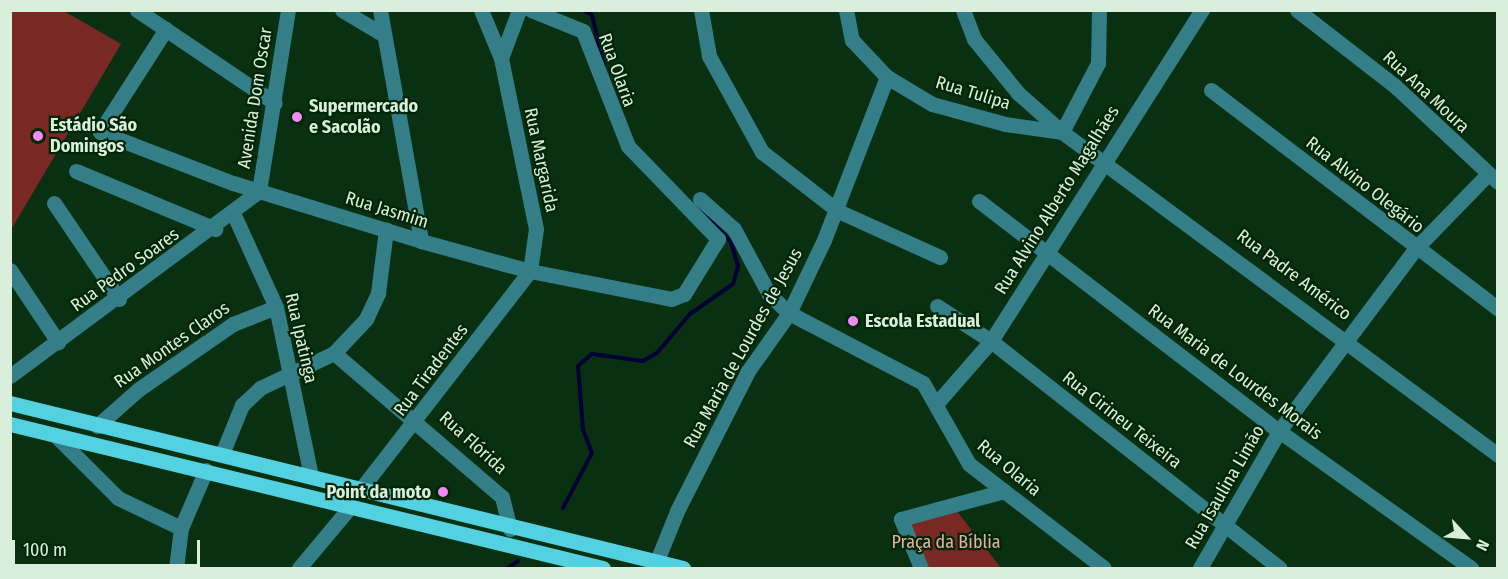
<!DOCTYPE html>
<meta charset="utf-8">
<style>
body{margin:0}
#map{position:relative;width:1508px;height:579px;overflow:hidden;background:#093011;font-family:"Fira Sans Condensed",sans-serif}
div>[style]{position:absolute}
.green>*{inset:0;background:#7a2823}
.stream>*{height:4px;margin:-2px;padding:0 2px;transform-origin:2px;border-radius:2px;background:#020134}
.minor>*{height:15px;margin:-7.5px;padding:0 7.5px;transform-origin:7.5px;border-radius:7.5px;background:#347e87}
.major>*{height:15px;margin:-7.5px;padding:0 7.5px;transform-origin:7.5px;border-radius:7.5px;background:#54d1e0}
.dots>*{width:16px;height:16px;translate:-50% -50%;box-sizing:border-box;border:3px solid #002607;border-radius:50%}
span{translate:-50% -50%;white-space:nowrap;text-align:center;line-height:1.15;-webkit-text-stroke:4.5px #002607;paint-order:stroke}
.street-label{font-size:18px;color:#daefdb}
.poi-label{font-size:18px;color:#daefdb;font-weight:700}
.left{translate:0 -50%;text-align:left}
.right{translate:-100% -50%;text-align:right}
.park-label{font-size:18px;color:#ecaca3}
.frame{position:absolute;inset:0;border:12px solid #daefdb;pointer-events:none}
.north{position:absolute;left:1436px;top:507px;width:60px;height:60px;-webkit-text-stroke:4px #002607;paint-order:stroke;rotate:116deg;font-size:16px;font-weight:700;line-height:24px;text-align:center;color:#daefdb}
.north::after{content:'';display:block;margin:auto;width:21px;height:27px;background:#daefdb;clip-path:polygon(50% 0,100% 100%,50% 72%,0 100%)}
.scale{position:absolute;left:12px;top:540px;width:188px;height:27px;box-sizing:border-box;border:3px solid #daefdb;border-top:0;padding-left:8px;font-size:18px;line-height:21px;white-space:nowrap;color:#daefdb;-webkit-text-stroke:4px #002607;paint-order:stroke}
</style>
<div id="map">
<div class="green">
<div style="clip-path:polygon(11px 10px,64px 11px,121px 44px,12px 228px)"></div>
<div style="clip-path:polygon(956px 510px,1001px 568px,929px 568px,907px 522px)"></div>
</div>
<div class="stream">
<div style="left:583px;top:10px;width:10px;rotate:29deg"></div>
<div style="left:592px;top:15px;width:52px;rotate:76.8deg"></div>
<div style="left:563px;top:508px;width:62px;rotate:-62.2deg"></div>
<div style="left:592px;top:453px;width:26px;rotate:-111deg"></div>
<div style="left:583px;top:429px;width:63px;rotate:-94.5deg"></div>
<div style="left:578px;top:366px;width:18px;rotate:-41deg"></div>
<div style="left:592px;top:354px;width:51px;rotate:7.8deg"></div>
<div style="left:643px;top:361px;width:16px;rotate:-30deg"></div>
<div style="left:657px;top:353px;width:51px;rotate:-49.8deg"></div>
<div style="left:690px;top:314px;width:52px;rotate:-34.9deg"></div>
<div style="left:733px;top:284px;width:19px;rotate:-74deg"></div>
<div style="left:738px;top:266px;width:25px;rotate:-106deg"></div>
<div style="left:731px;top:242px;width:48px;rotate:-133.3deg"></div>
<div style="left:508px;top:568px;width:12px;rotate:-35deg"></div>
</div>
<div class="minor">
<div style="left:137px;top:10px;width:166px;rotate:34deg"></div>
<div style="left:342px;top:10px;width:49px;rotate:30.8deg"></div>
<div style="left:380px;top:10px;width:235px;rotate:79.9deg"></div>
<div style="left:701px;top:10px;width:47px;rotate:80.1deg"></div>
<div style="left:709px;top:56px;width:110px;rotate:61.1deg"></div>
<div style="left:762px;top:152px;width:96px;rotate:37.8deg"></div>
<div style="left:838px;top:211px;width:112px;rotate:24.3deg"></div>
<div style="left:846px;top:10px;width:31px;rotate:79deg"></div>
<div style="left:852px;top:40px;width:51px;rotate:46.6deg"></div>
<div style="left:887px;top:77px;width:52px;rotate:31deg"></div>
<div style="left:932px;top:104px;width:76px;rotate:15.3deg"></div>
<div style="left:1005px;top:124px;width:58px;rotate:8deg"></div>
<div style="left:963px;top:10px;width:31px;rotate:69deg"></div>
<div style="left:974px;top:39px;width:70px;rotate:50.8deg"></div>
<div style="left:1018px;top:93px;width:59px;rotate:41.6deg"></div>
<div style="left:1062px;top:132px;width:543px;rotate:36.53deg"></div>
<div style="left:1297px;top:10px;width:124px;rotate:37.8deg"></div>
<div style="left:1395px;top:86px;width:141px;rotate:43deg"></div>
<div style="left:166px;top:29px;width:122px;rotate:122.7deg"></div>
<div style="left:100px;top:132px;width:142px;rotate:21deg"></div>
<div style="left:233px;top:183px;width:197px;rotate:17.1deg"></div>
<div style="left:421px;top:241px;width:113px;rotate:15.4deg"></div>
<div style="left:530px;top:271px;width:144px;rotate:11.2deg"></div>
<div style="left:671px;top:299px;width:14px;rotate:-21deg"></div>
<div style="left:684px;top:294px;width:65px;rotate:-58.3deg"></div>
<div style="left:718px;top:239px;width:129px;rotate:-134.1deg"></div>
<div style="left:628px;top:146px;width:123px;rotate:-111.4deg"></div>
<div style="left:583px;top:31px;width:56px;rotate:-158deg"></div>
<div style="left:501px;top:58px;width:51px;rotate:-69.4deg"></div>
<div style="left:1211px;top:90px;width:361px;rotate:37.3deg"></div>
<div style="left:1062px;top:132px;width:78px;rotate:-62.4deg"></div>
<div style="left:1098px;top:63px;width:53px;rotate:-88.9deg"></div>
<div style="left:76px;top:171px;width:151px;rotate:22.6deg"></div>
<div style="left:700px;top:199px;width:45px;rotate:41.4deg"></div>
<div style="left:734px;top:229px;width:74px;rotate:61.7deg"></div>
<div style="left:769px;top:294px;width:28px;rotate:44deg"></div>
<div style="left:789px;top:313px;width:151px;rotate:27.6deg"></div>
<div style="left:923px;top:383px;width:93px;rotate:60.4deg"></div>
<div style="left:969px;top:464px;width:170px;rotate:37.6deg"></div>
<div style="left:979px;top:201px;width:378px;rotate:37.5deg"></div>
<div style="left:1279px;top:431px;width:236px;rotate:35.5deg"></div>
<div style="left:54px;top:203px;width:116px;rotate:55.9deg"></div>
<div style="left:234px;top:215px;width:101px;rotate:65.5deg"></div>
<div style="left:276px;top:307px;width:173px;rotate:78.3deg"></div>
<div style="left:10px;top:270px;width:87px;rotate:56.3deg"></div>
<div style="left:937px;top:306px;width:64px;rotate:32.9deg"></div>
<div style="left:991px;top:341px;width:367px;rotate:38.2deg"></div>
<div style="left:334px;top:353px;width:221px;rotate:40.6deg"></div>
<div style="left:502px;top:497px;width:33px;rotate:76deg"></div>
<div style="left:10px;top:376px;width:310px;rotate:-36.6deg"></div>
<div style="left:259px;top:191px;width:183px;rotate:-80.9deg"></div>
<div style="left:936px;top:404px;width:84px;rotate:-48.9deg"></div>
<div style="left:991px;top:341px;width:393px;rotate:-57.5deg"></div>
<div style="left:97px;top:426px;width:56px;rotate:-41.4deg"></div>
<div style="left:139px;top:389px;width:114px;rotate:-34.7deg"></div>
<div style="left:233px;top:324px;width:46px;rotate:-21.6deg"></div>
<div style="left:57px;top:437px;width:86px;rotate:45deg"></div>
<div style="left:118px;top:498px;width:70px;rotate:25.5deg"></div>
<div style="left:222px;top:454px;width:53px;rotate:-67.8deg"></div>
<div style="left:242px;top:405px;width:25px;rotate:-43deg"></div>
<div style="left:260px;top:388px;width:82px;rotate:-25.3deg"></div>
<div style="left:334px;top:353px;width:47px;rotate:-46.7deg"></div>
<div style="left:366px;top:319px;width:29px;rotate:-65deg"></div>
<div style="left:378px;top:293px;width:64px;rotate:-82.8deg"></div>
<div style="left:360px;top:490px;width:277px;rotate:-52.2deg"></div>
<div style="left:530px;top:271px;width:42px;rotate:-81.9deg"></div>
<div style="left:536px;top:229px;width:175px;rotate:-101.6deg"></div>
<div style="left:501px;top:58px;width:52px;rotate:-112.6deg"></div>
<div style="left:176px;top:568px;width:40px;rotate:-82.9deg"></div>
<div style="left:181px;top:528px;width:63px;rotate:-66.7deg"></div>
<div style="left:299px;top:568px;width:80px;rotate:-50.1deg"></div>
<div style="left:654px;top:568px;width:61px;rotate:-68deg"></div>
<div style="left:677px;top:511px;width:157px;rotate:-63.1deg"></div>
<div style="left:748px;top:371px;width:71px;rotate:-54.7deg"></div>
<div style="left:789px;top:313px;width:81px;rotate:-64.4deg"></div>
<div style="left:824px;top:240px;width:175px;rotate:-68.9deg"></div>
<div style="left:921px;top:568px;width:53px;rotate:-112.2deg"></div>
<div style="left:901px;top:519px;width:107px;rotate:-15.2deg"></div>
<div style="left:1200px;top:568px;width:158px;rotate:-60deg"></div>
<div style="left:1279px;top:431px;width:227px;rotate:-53.2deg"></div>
<div style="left:1415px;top:249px;width:105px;rotate:-45.8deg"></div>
</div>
<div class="major">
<div style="left:10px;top:403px;width:693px;rotate:13.78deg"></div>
<div style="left:10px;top:424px;width:610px;rotate:13.65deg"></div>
</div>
<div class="dots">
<div style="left:297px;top:117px;background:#f28af3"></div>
<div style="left:38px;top:136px;background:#f28af3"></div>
<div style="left:853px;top:321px;background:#f28af3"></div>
<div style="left:443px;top:492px;background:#f28af3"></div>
</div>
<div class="street-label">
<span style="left:617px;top:70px;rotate:70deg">Rua Olaria</span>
<span style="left:1426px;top:92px;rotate:43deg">Rua Ana Moura</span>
<span style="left:973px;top:93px;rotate:17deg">Rua Tulipa</span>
<span style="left:255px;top:98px;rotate:-81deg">Avenida Dom Oscar</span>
<span style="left:541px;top:160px;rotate:78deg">Rua Margarida</span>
<span style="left:1365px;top:185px;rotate:38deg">Rua Alvino Olegário</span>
<span style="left:1057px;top:200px;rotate:-58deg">Rua Alvino Alberto Magalhães</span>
<span style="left:387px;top:210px;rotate:17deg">Rua Jasmim</span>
<span style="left:125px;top:270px;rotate:-36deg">Rua Pedro Soares</span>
<span style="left:1294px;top:275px;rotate:37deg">Rua Padre Américo</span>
<span style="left:301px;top:338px;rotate:77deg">Rua Ipatinga</span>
<span style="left:172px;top:345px;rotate:-35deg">Rua Montes Claros</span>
<span style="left:743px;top:348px;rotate:-61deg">Rua Maria de Lourdes de Jesus</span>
<span style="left:431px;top:370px;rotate:-53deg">Rua Tiradentes</span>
<span style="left:1235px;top:372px;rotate:37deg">Rua Maria de Lourdes Morais</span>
<span style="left:1122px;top:420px;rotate:38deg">Rua Cirineu Teixeira</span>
<span style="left:473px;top:443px;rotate:42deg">Rua Flórida</span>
<span style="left:1009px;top:468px;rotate:40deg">Rua Olaria</span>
<span style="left:1225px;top:487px;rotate:-60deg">Rua Isaulina Limão</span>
</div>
<div class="poi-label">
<span class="left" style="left:309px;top:117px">Supermercado<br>e Sacolão</span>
<span class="left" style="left:50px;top:136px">Estádio São<br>Domingos</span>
<span class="left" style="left:865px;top:321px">Escola Estadual</span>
<span class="right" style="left:431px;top:492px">Point da moto</span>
</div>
<div class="park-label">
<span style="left:946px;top:542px">Praça da Bíblia</span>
</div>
<div class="frame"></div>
<div class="north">N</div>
<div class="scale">100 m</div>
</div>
